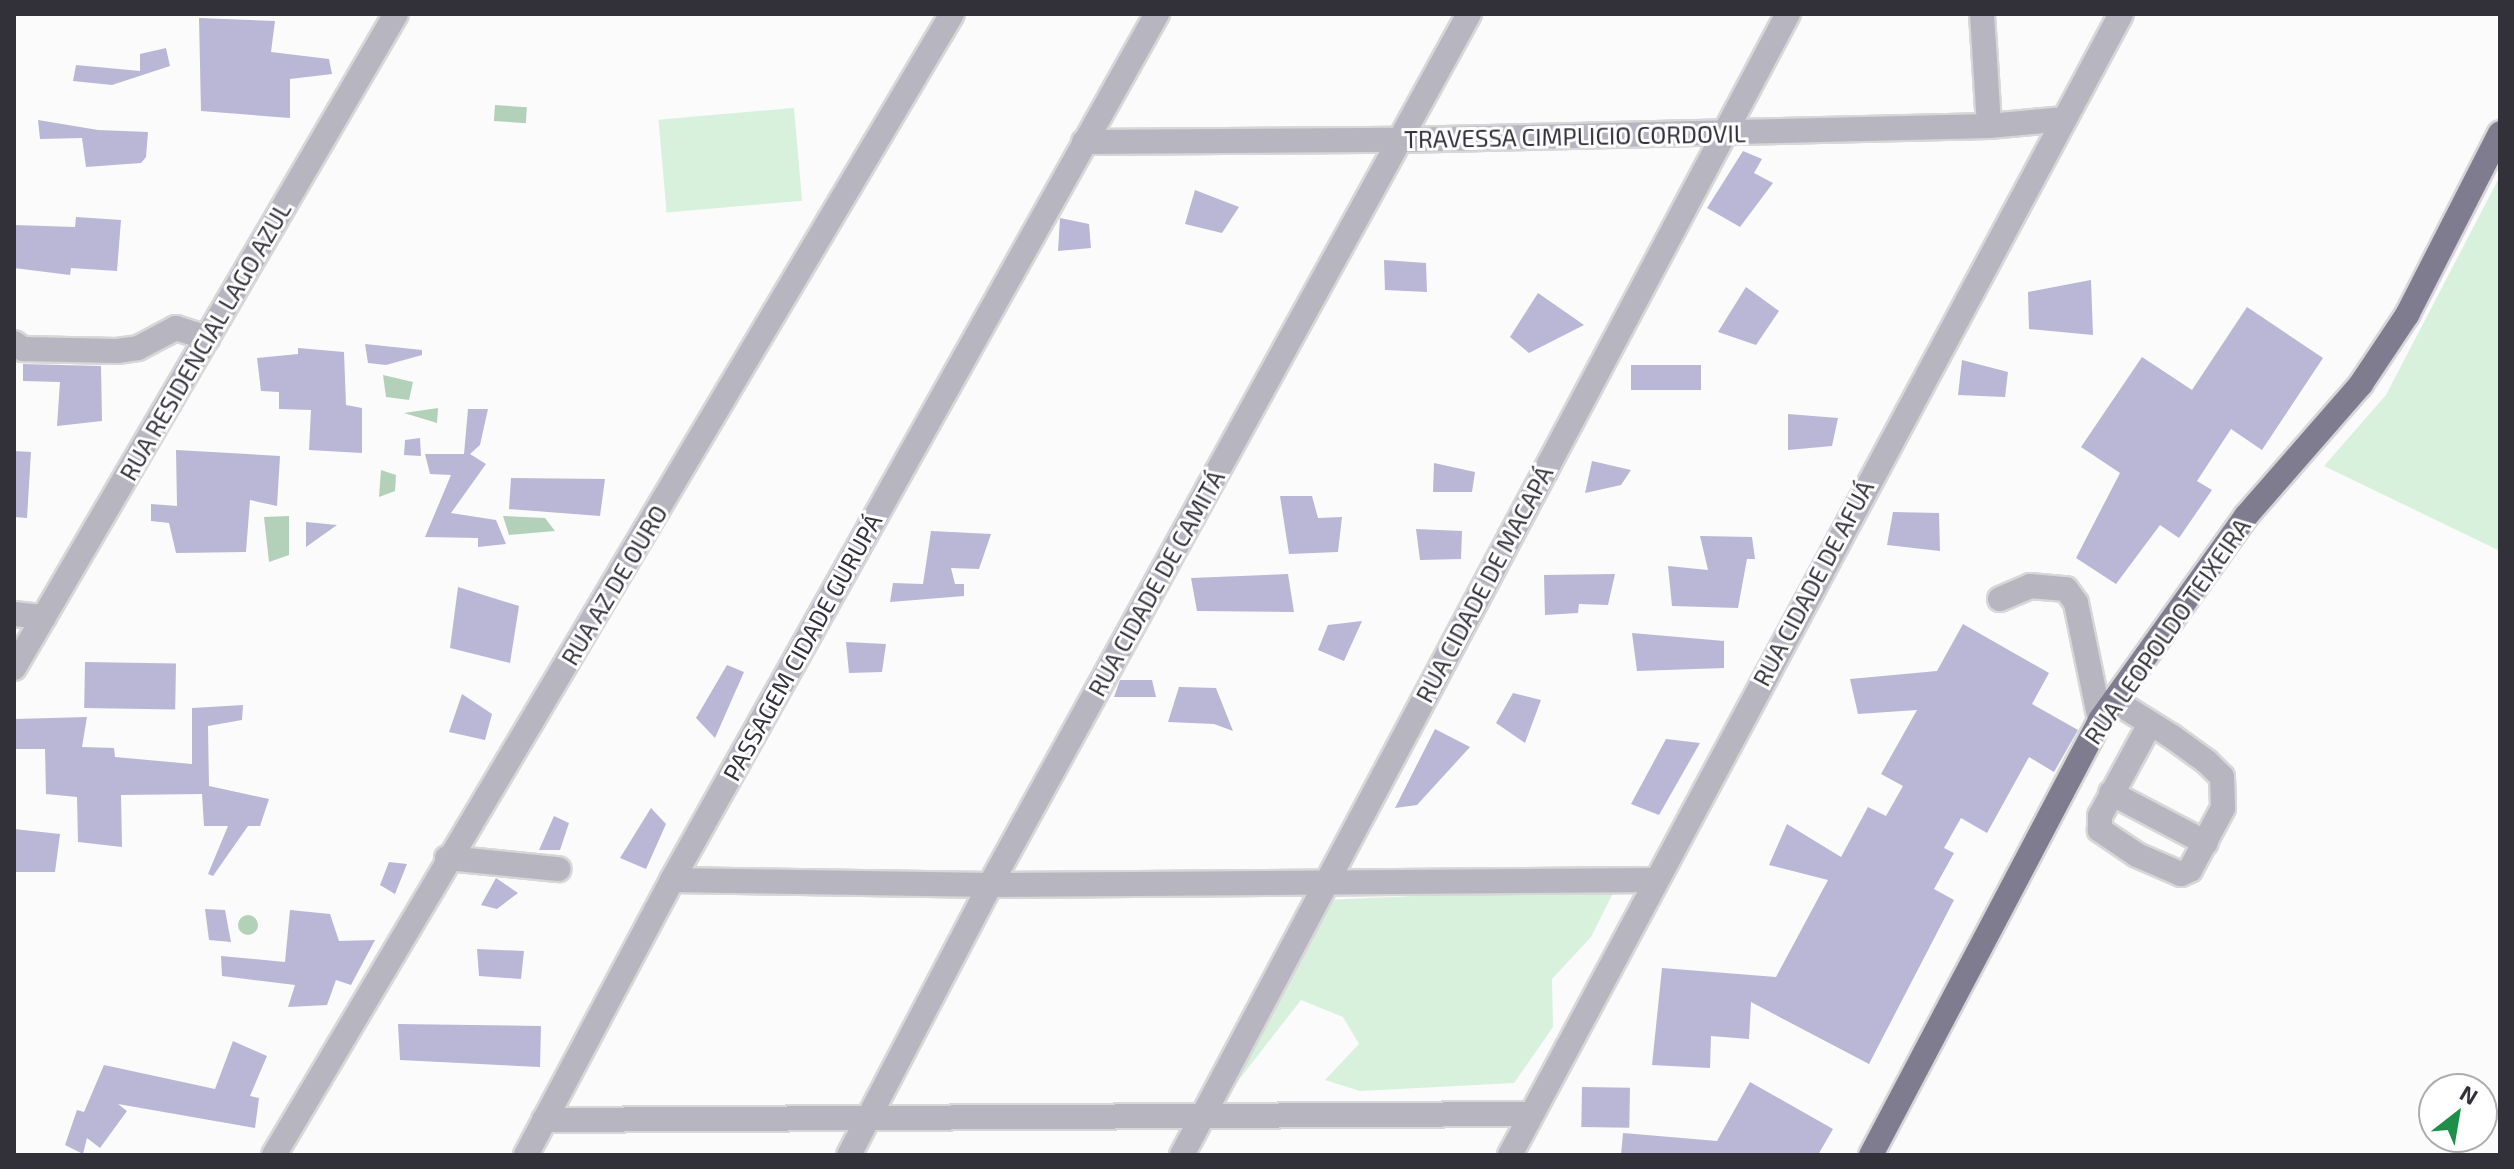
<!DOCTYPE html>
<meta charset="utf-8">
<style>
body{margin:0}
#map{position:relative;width:2514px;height:1169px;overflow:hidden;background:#fbfbfb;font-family:"Exo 2",sans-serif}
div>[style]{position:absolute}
.green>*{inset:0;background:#d7f1dc;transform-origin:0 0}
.water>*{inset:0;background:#b3d1b8;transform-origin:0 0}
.round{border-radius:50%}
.building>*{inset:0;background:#bab6d6;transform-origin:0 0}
.roads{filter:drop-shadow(2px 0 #d7d7d8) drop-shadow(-2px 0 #d7d7d8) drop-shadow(0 2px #d7d7d8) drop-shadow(0 -2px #d7d7d8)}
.minor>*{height:24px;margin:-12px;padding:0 12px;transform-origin:12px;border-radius:12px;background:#b7b6c0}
.major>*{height:24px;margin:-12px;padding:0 12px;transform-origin:12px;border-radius:12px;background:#7e7c8e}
span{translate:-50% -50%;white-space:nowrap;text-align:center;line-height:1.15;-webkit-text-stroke:6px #fff;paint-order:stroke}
.street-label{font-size:24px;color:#32313a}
.frame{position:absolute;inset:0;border:16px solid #32313a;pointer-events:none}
.north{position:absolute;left:2418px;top:1073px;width:80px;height:80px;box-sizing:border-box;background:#fff;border:2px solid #adadb0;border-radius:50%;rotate:31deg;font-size:22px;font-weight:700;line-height:32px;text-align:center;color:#32313a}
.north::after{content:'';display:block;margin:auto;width:28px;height:36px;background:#1e8f49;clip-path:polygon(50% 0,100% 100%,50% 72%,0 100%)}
</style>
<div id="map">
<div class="green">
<div style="left:794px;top:108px;width:93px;height:136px;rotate:85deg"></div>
<div style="clip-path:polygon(2500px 176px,2500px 551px,2324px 466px,2386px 395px)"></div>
<div style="clip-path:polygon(1616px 887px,1591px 937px,1552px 979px,1553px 1027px,1514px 1083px,1360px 1091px,1325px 1080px,1359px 1044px,1343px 1017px,1301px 1000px,1230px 1091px,1324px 900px)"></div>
</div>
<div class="water">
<div style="left:495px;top:105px;width:32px;height:16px;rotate:4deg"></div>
<div style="clip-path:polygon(383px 375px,413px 382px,409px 400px,386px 397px)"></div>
<div style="clip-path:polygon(438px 408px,437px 423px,404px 413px)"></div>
<div style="clip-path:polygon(381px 470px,396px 475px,395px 491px,379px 497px)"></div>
<div style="clip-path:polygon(289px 516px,289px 555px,269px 562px,264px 517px)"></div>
<div style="clip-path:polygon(503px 516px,545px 518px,555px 531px,509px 535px)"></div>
<div class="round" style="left:238px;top:915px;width:20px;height:20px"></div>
</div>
<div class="building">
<div style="clip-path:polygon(199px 18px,275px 21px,271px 52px,329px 59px,332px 74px,290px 79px,290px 118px,201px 111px)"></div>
<div style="clip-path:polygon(166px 48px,170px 66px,112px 85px,73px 81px,76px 65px,140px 71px,140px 54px)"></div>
<div style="clip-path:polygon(38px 120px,98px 130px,148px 132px,146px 157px,141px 163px,86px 167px,82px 138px,40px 139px)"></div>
<div style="clip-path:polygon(1743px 151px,1762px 159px,1754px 173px,1773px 183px,1740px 227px,1707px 208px)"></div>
<div style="clip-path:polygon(1195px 190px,1239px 207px,1222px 233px,1185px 224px)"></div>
<div style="clip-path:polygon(76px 217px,121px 220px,117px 271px,71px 268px,70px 275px,14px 268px,14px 225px,75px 227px)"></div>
<div style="clip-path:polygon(1060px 218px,1089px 224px,1091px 248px,1058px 251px)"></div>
<div style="clip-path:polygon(1384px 260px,1426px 263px,1427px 292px,1385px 290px)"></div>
<div style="clip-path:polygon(2091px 280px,2093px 335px,2029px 329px,2028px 292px)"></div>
<div style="clip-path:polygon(1746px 287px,1779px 311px,1756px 345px,1718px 332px)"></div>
<div style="clip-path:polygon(1538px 293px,1584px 325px,1529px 353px,1510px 337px)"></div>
<div style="clip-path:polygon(2247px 307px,2323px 358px,2262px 450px,2231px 429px,2197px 481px,2212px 490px,2179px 538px,2160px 525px,2116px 584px,2076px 558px,2120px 473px,2081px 447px,2142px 357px,2192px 390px)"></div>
<div style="clip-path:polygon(365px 344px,422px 350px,422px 355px,386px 365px,368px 363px)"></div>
<div style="clip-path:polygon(298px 348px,344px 352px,346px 405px,362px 408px,362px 453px,309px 450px,311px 410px,279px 409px,279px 392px,261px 391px,257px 358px,298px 354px)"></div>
<div style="clip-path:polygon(1962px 360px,2008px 372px,2005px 397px,1958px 395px)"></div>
<div style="clip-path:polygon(23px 364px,101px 366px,102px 421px,57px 426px,60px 382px,23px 381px)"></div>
<div style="left:1631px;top:365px;width:70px;height:25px"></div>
<div style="clip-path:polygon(468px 409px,488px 409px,480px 445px,470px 454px,486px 464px,451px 513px,496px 520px,506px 544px,478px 547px,478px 538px,425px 537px,451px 475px,430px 474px,425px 454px,464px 454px)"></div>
<div style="clip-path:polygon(1788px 414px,1838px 418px,1832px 446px,1788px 450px)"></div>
<div style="clip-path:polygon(420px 438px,421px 456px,404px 455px,405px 440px)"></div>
<div style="clip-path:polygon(176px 450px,280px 456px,277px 506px,250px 500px,246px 552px,176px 553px,169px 523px,151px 521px,151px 504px,177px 506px)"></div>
<div style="clip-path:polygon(14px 451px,31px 452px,27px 518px,14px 517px)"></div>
<div style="clip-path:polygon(1592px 461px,1631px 470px,1621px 485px,1585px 493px)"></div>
<div style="clip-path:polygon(1434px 463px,1475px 472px,1472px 492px,1433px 492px)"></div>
<div style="clip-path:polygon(511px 478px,605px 479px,600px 516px,509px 509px)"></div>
<div style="clip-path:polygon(1280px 496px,1312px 496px,1318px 518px,1342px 517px,1338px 552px,1289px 554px)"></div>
<div style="clip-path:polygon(1893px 512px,1939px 513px,1940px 551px,1887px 545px)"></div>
<div style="clip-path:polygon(306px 522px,337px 525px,306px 547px)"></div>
<div style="clip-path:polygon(1416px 529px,1462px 531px,1461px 559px,1420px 560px)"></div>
<div style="clip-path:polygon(931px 531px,991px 534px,979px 569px,951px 568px,955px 584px,964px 584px,964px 596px,890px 602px,893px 583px,923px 584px)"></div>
<div style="clip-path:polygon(1700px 536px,1752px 537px,1755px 559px,1747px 559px,1738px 608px,1672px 606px,1668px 566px,1708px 570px)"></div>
<div style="clip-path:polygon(1288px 574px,1294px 612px,1197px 611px,1191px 578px)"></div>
<div style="clip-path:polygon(1615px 574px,1608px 605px,1579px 604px,1578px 613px,1545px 615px,1544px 575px)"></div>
<div style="clip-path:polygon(458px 587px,519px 606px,510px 663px,450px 648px)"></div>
<div style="clip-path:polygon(1362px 621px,1344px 661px,1318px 650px,1328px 625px)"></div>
<div style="clip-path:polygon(1963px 624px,2049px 673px,2032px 704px,2078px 730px,2054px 772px,2029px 757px,1987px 833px,1961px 818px,1944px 848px,1954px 853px,1934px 889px,1954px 900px,1869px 1064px,1751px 1002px,1749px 1039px,1711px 1036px,1710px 1068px,1652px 1065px,1662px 968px,1776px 977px,1828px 880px,1769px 865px,1787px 824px,1841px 857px,1868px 807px,1886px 816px,1903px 786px,1881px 774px,1917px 710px,1858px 714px,1850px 679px,1937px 671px)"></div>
<div style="clip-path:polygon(1632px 633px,1724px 641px,1724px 668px,1637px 671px)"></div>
<div style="clip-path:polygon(846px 642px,886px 644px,882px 672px,849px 673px)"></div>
<div style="left:85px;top:662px;width:91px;height:46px;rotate:1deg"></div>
<div style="clip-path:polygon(727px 665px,744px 672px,715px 738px,696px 718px)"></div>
<div style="clip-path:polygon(1120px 680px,1152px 680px,1156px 697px,1114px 697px)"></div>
<div style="clip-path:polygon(1179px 687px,1216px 688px,1233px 731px,1214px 724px,1168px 722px)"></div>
<div style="clip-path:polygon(1513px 693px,1541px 700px,1525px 743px,1496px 723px)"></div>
<div style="clip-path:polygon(462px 694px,492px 714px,485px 740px,449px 732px)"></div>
<div style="clip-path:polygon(243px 705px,242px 720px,208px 726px,209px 786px,269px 799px,260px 826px,248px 826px,213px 876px,208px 874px,228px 826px,204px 826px,202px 794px,121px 795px,122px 847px,78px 842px,77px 797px,46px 794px,45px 749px,14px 749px,14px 719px,87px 717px,82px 747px,114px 748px,115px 757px,192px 764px,192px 708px)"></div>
<div style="clip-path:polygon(1435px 729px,1470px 747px,1417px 805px,1395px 808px)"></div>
<div style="clip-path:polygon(1666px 739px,1700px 743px,1659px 815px,1631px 804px)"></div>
<div style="clip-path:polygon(651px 808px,666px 824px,646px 869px,620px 858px)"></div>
<div style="clip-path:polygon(554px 816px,569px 823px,560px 850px,539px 850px)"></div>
<div style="clip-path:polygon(14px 829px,60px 834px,55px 872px,14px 872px)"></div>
<div style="clip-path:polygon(389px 862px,407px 864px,395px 894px,380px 885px)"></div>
<div style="clip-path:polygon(496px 878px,518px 893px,497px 909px,481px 905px)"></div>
<div style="clip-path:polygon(205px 909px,225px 910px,231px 942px,209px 940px)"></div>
<div style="clip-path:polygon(290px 910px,330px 914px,339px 941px,375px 940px,351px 985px,336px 980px,327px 1005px,288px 1007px,295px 985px,222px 976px,221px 956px,285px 962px)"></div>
<div style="clip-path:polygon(477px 949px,524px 951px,521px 979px,479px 976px)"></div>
<div style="clip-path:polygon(398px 1024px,541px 1026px,540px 1067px,400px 1060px)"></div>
<div style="clip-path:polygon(233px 1041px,267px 1056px,250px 1096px,259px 1098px,255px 1128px,118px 1104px,127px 1111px,100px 1148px,87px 1138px,83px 1154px,65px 1145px,77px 1110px,84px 1112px,104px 1065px,215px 1089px)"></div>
<div style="clip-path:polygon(1750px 1082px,1833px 1129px,1818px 1155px,1621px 1155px,1623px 1133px,1717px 1141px)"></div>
<div style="left:1582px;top:1087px;width:48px;height:40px;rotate:1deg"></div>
</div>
<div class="roads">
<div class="minor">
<div style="left:1982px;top:14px;width:112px;rotate:86.4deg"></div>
<div style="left:1084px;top:142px;width:316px;rotate:-0.4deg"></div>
<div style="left:1400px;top:140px;width:589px;rotate:-1.36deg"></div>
<div style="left:1989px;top:126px;width:76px;rotate:-5.3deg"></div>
<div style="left:14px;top:343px;width:11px;rotate:34deg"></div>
<div style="left:23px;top:349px;width:94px;rotate:1.2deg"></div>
<div style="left:117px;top:351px;width:21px;rotate:-8deg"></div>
<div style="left:138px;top:348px;width:43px;rotate:-27.8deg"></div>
<div style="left:176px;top:328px;width:33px;rotate:18deg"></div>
<div style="left:2000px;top:599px;width:33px;rotate:-23deg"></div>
<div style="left:2030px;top:586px;width:36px;rotate:5deg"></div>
<div style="left:2066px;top:589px;width:17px;rotate:54deg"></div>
<div style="left:2076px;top:603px;width:119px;rotate:78.4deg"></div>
<div style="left:14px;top:614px;width:30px;rotate:6deg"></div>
<div style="left:14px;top:668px;width:757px;rotate:-59.71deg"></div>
<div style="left:2113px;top:700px;width:68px;rotate:31.8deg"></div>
<div style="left:2171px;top:736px;width:44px;rotate:35.8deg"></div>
<div style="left:2207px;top:762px;width:21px;rotate:45deg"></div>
<div style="left:2222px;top:777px;width:31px;rotate:88deg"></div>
<div style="left:2223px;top:808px;width:70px;rotate:118deg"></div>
<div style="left:2190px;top:870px;width:10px;rotate:156deg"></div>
<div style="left:2181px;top:874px;width:48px;rotate:-156.6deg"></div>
<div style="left:2137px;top:855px;width:45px;rotate:-146deg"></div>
<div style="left:2100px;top:830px;width:14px;rotate:-90deg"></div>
<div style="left:2100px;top:816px;width:105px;rotate:-61.5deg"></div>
<div style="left:2111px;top:793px;width:107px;rotate:27.8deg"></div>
<div style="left:447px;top:858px;width:112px;rotate:5.7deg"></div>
<div style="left:672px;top:880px;width:318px;rotate:0.9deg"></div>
<div style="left:990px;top:885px;width:663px;rotate:-0.43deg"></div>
<div style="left:544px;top:1120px;width:987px;rotate:-0.35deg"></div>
<div style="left:274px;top:1155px;width:1327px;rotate:-59.28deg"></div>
<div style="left:526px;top:1155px;width:311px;rotate:-62deg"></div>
<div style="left:672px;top:880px;width:993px;rotate:-60.75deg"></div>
<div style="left:849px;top:1155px;width:305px;rotate:-62.4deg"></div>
<div style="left:990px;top:885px;width:994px;rotate:-61.19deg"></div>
<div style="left:1182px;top:1155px;width:1292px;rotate:-62.03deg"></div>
<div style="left:1510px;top:1155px;width:1294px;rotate:-61.83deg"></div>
</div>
<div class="major">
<div style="left:1871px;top:1155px;width:492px;rotate:-62.2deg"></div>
<div style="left:2100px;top:720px;width:251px;rotate:-54.4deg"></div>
<div style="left:2246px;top:516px;width:175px;rotate:-48.9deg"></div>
<div style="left:2361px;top:384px;width:83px;rotate:-56.3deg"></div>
<div style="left:2407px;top:315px;width:204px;rotate:-62.9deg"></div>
</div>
</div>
<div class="street-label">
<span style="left:1575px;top:136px;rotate:-1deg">TRAVESSA CIMPLICIO CORDOVIL</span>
<span style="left:205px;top:341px;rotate:-60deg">RUA RESIDENCIAL LAGO AZUL</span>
<span style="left:1156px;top:583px;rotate:-61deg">RUA CIDADE DE CAMITÁ</span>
<span style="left:1813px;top:583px;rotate:-62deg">RUA CIDADE DE AFUÁ</span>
<span style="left:1484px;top:584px;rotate:-62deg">RUA CIDADE DE MACAPÁ</span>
<span style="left:614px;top:585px;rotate:-59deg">RUA AZ DE OURO</span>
<span style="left:2167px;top:631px;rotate:-55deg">RUA LEOPOLDO TEIXEIRA</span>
<span style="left:802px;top:647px;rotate:-61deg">PASSAGEM CIDADE GURUPÁ</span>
</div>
<div class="frame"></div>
<div class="north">N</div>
</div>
